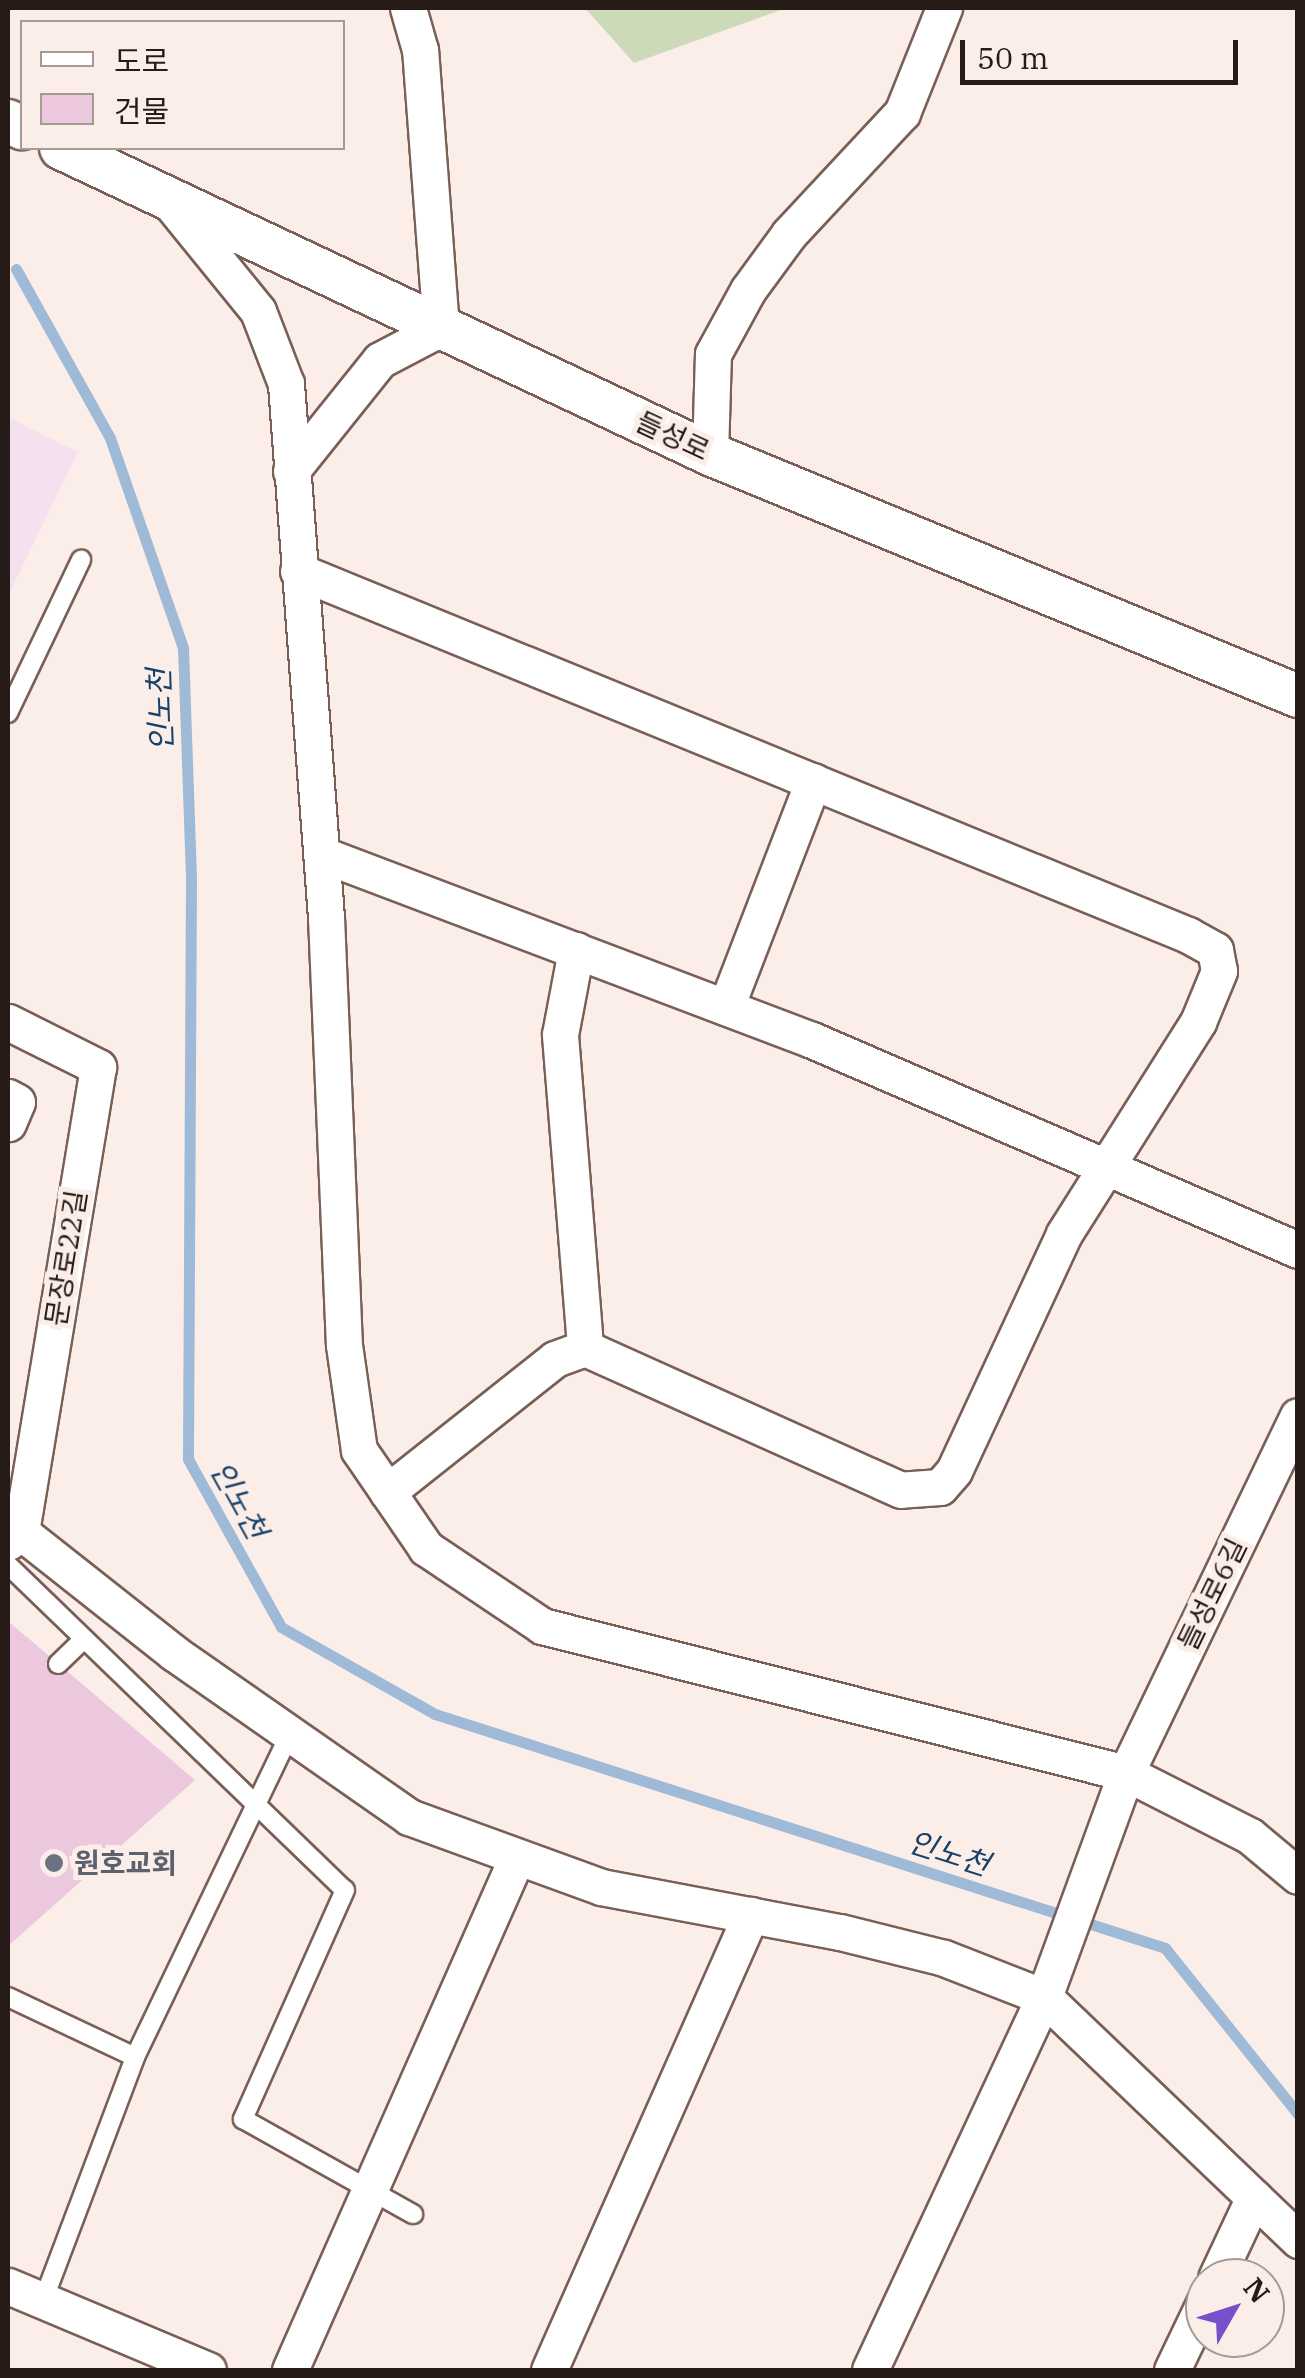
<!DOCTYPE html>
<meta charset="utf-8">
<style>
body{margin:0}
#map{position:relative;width:1305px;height:2378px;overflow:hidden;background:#fbeee9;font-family:"IBM Plex Serif","Noto Sans KR",serif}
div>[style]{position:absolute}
.education>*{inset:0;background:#f5e0f0}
.green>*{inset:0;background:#ccdaba}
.stream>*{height:11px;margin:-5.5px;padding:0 5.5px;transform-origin:5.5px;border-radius:5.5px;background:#9fbad7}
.building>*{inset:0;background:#ecc8df}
.roads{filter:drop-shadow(2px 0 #795f55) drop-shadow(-2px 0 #795f55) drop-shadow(0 2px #795f55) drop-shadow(0 -2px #795f55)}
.service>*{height:18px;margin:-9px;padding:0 9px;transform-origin:9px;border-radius:9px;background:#fff}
.minor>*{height:35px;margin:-17.5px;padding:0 17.5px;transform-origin:17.5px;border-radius:17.5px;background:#fff}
.tertiary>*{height:42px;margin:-21px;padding:0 21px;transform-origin:21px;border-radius:21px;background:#fff}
.dots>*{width:28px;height:28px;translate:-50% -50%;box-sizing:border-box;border:5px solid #fbeee9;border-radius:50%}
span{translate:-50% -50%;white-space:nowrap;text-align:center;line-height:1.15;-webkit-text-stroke:10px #fbeee9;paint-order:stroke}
.street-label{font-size:28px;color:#261b17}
.worship-label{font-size:28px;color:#5b616d;font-weight:700}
.left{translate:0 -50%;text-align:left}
.water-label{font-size:30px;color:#194168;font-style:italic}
.frame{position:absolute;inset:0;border:10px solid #261b17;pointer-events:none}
.legend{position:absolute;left:20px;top:20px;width:325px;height:130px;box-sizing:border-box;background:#fbeee9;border:2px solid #a69a95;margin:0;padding:12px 18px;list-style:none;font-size:30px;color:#261b17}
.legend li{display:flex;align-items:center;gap:20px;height:50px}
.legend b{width:50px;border:2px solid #a69a95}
.north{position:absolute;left:1185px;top:2258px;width:100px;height:100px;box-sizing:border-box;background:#fbeee9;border:2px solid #a69a95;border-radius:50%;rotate:51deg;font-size:28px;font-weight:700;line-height:40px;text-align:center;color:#261b17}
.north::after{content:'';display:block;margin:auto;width:35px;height:45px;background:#7651ca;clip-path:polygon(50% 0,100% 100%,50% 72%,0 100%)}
.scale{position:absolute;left:960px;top:40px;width:278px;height:45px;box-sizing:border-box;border:5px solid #261b17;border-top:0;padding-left:12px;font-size:30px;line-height:35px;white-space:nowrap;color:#261b17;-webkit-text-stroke:8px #fbeee9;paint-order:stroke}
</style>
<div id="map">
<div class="education">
<div style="clip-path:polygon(8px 417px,78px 452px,8px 596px)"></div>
</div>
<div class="green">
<div style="clip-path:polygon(585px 8px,786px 8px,634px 63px)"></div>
</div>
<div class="stream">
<div style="left:16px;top:269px;width:193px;rotate:60.9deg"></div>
<div style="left:110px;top:438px;width:222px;rotate:70.8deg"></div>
<div style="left:183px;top:648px;width:233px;rotate:88deg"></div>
<div style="left:191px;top:881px;width:578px;rotate:90.3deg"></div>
<div style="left:188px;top:1459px;width:192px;rotate:61deg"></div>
<div style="left:281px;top:1627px;width:177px;rotate:29.5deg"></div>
<div style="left:435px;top:1714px;width:767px;rotate:17.77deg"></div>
<div style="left:1165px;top:1948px;width:213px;rotate:51.3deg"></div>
</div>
<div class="building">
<div style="clip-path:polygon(8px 1621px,195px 1780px,8px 1946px)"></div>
</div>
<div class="roads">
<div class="service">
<div style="left:8px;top:713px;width:170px;rotate:-64.5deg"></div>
<div style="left:8px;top:1565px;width:468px;rotate:44deg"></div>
<div style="left:345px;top:1890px;width:251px;rotate:114deg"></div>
<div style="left:243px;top:2119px;width:195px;rotate:29.2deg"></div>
<div style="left:58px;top:1664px;width:36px;rotate:-44deg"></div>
<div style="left:8px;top:1997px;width:140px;rotate:25.3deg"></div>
<div style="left:135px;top:2057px;width:358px;rotate:-64.4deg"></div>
<div style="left:43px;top:2301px;width:261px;rotate:-69.3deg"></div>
</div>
<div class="minor">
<div style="left:167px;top:199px;width:144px;rotate:50.9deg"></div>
<div style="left:258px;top:311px;width:78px;rotate:69deg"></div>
<div style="left:286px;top:384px;width:534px;rotate:85.71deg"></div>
<div style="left:326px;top:917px;width:428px;rotate:87.6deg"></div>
<div style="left:344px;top:1345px;width:106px;rotate:81.9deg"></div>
<div style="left:359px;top:1450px;width:119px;rotate:55.6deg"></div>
<div style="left:426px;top:1548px;width:140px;rotate:33.9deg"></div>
<div style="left:542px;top:1626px;width:602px;rotate:14.13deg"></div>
<div style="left:1126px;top:1773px;width:139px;rotate:26.9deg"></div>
<div style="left:1250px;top:1836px;width:62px;rotate:39.8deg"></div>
<div style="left:710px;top:454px;width:100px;rotate:-88.3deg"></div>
<div style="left:713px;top:354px;width:73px;rotate:-61.3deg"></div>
<div style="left:748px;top:290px;width:69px;rotate:-53.8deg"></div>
<div style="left:789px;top:234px;width:166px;rotate:-47deg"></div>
<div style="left:902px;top:113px;width:113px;rotate:-68.2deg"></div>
<div style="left:291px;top:471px;width:142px;rotate:-51.3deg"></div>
<div style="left:380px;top:360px;width:69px;rotate:-27.7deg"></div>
<div style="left:441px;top:328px;width:279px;rotate:-94.3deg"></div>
<div style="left:420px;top:50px;width:44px;rotate:-105.9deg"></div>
<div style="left:298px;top:571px;width:962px;rotate:22.24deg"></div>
<div style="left:1188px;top:935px;width:31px;rotate:29deg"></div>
<div style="left:1215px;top:950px;width:21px;rotate:79deg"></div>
<div style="left:1219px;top:971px;width:55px;rotate:112.4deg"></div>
<div style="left:1198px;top:1022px;width:251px;rotate:122.3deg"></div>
<div style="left:1064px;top:1234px;width:261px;rotate:114.9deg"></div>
<div style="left:954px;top:1471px;width:21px;rotate:131deg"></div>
<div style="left:940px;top:1487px;width:39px;rotate:176deg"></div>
<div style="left:901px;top:1490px;width:346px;rotate:-155.8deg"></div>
<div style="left:585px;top:1348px;width:32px;rotate:160deg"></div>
<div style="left:555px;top:1359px;width:214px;rotate:141.6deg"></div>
<div style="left:321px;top:854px;width:525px;rotate:20.75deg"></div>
<div style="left:812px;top:1040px;width:529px;rotate:23.37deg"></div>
<div style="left:576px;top:950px;width:86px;rotate:100.7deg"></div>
<div style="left:560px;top:1035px;width:314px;rotate:85.4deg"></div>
<div style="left:726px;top:1007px;width:242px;rotate:-68.9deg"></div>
<div style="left:8px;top:1022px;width:101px;rotate:26.6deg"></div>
<div style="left:98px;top:1067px;width:471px;rotate:99.4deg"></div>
<div style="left:21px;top:1532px;width:16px;rotate:142deg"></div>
<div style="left:8px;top:1097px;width:10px;rotate:29deg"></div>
<div style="left:17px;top:1102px;width:23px;rotate:113deg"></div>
<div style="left:21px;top:1532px;width:195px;rotate:38.3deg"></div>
<div style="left:174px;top:1653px;width:287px;rotate:34.9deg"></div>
<div style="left:409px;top:1817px;width:204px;rotate:20deg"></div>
<div style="left:601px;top:1887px;width:243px;rotate:10.7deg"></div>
<div style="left:840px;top:1932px;width:107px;rotate:14deg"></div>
<div style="left:944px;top:1958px;width:107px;rotate:21.3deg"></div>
<div style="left:1044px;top:1997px;width:352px;rotate:43.7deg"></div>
<div style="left:1216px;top:2278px;width:89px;rotate:-64.9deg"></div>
<div style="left:8px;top:2286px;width:217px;rotate:22.8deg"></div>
<div style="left:290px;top:2370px;width:561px;rotate:-66.13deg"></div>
<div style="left:549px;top:2370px;width:498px;rotate:-66.1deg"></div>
<div style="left:870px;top:2370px;width:412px;rotate:-65deg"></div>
<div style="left:1044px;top:1997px;width:239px;rotate:-69.9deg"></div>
<div style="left:1126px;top:1773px;width:396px;rotate:-64.3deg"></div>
<div style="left:1172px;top:2370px;width:76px;rotate:-64.4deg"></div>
</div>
<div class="tertiary">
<div style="left:8px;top:121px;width:16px;rotate:27deg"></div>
<div style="left:61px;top:148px;width:718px;rotate:25.24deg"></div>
<div style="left:710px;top:454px;width:636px;rotate:22.37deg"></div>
</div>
</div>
<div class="dots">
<div style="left:54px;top:1863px;background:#6b7280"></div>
</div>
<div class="street-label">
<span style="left:673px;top:436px;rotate:25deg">들성로</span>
<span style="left:66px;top:1258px;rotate:-81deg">문장로22길</span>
<span style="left:1212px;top:1594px;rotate:-64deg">들성로6길</span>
</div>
<div class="worship-label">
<span class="left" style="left:74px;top:1863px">원호교회</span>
</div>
<div class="water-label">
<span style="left:160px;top:710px;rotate:-92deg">인노천</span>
<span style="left:239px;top:1500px;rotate:61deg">인노천</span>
<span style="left:949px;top:1853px;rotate:18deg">인노천</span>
</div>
<div class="frame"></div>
<ul class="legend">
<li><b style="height:12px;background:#fff"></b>도로</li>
<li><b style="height:28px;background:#ecc8df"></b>건물</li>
</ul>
<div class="north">N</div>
<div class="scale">50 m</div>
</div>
